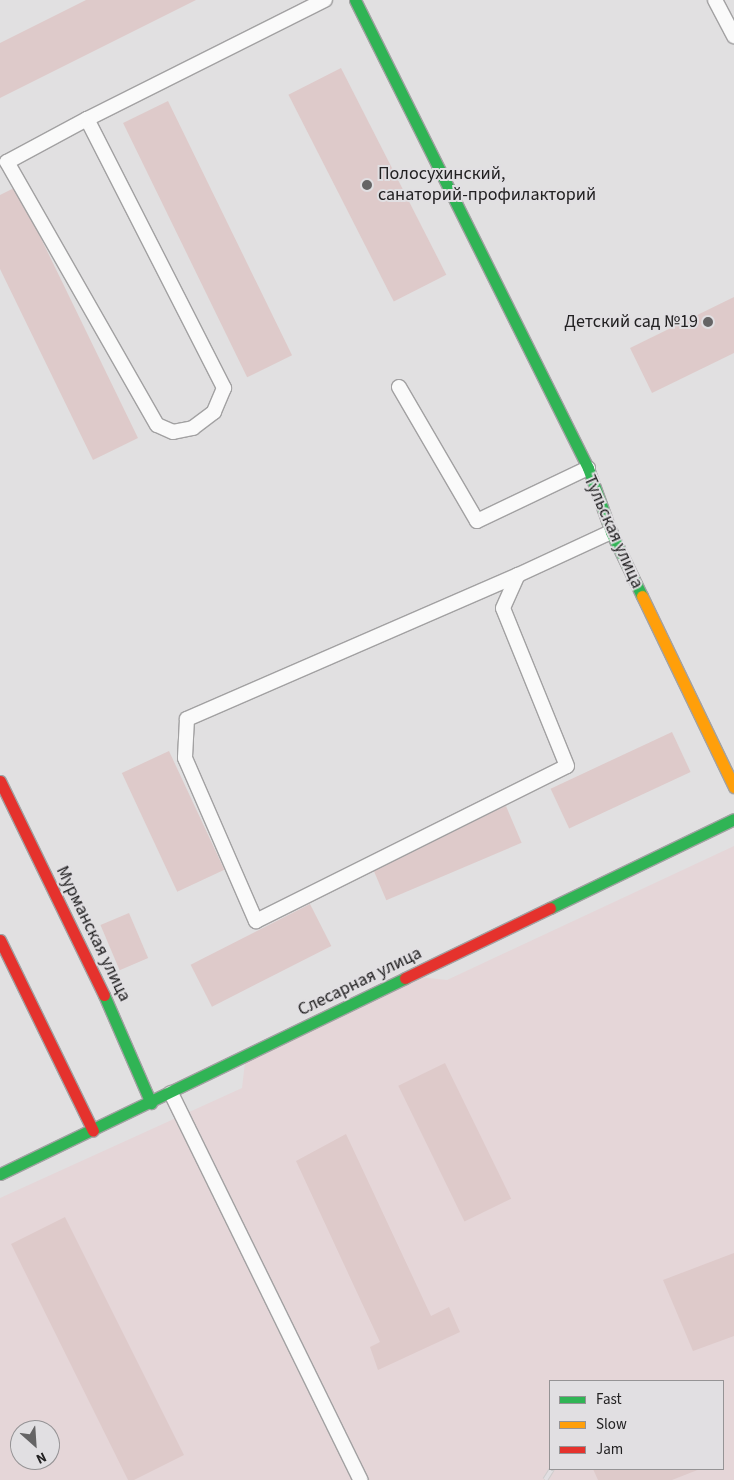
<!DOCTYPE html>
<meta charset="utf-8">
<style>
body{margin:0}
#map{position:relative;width:734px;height:1480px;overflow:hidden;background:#e1e0e1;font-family:"Source Sans 3",sans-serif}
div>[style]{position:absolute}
.industrial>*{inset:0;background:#e5d6d8}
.building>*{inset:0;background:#decaca;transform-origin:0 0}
.roads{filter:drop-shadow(1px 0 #a2a1a2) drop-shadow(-1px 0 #a2a1a2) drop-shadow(0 1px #a2a1a2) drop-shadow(0 -1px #a2a1a2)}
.lane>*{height:14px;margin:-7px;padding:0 7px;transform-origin:7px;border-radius:7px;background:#fafafa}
.fast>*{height:11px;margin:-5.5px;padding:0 5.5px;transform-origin:5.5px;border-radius:5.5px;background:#30b455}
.slow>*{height:11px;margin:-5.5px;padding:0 5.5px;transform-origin:5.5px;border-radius:5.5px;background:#ff9f0a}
.jam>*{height:11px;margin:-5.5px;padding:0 5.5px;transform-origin:5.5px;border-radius:5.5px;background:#e5322d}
.rail>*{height:5.5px;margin-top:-2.75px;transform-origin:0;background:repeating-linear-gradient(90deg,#e1dfe2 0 11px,#cecece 0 22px);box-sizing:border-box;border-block:1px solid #cecece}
.dots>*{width:14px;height:14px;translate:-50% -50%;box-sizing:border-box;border:2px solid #e1dfe2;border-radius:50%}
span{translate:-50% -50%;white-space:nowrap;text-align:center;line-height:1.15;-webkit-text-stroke:4px #e1dfe2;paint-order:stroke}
.poi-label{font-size:18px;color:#222122}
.left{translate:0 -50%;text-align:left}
.right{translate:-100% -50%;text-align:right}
.street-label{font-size:18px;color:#222122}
.legend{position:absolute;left:549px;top:1380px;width:175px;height:90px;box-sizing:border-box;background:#e1dfe2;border:1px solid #959395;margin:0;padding:6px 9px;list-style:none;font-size:15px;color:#222122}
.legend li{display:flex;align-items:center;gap:10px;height:25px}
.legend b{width:25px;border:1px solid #959395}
.north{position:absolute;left:10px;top:1420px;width:50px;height:50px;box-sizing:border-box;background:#e1dfe2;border:1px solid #959395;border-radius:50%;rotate:154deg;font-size:14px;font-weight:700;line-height:20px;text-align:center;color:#222122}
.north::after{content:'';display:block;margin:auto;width:18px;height:22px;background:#656465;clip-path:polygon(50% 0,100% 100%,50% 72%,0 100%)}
</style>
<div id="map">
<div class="industrial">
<div style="clip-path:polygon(evenodd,734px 846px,734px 1480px,0 1480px,0 1198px,242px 1088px,245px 1062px,411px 976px,447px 980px,734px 846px,550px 1381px,723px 1381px,723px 1469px,550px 1469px,550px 1381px,734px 846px,20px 1430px,50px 1430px,50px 1460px,20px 1460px,20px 1430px)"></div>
</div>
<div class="building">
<div style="clip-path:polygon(86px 0,196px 0,0 98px,0 43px)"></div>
<div style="left:341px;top:68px;width:232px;height:59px;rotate:63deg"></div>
<div style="left:168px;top:101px;width:283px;height:50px;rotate:64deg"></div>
<div style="clip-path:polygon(16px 187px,138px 438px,93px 460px,0 269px,0 195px)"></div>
<div style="clip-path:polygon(734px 297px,734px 353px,652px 393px,630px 348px)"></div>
<div style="left:672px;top:732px;width:44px;height:134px;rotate:65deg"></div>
<div style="left:169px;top:751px;width:131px;height:52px;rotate:65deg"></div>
<div style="left:506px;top:806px;width:40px;height:147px;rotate:67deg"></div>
<div style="left:310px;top:904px;width:47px;height:134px;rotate:63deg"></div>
<div style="left:129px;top:913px;width:49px;height:31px;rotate:67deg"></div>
<div style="left:445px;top:1063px;width:151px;height:52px;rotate:64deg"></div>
<div style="clip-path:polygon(346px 1134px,431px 1316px,449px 1307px,460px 1332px,378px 1370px,370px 1347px,380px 1342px,296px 1161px)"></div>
<div style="clip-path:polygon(65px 1217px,184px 1455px,134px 1480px,128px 1480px,11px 1244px)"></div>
<div style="clip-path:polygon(734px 1253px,734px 1336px,693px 1351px,663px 1280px)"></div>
<div style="clip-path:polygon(593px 1469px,700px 1469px,672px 1480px,598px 1480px)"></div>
</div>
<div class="roads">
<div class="lane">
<div style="left:715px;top:0;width:41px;rotate:62.2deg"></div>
<div style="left:87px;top:119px;width:302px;rotate:63deg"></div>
<div style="left:224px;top:388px;width:26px;rotate:113deg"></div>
<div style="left:214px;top:412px;width:26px;rotate:143deg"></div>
<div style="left:193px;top:428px;width:20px;rotate:169deg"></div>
<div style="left:173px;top:432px;width:17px;rotate:-156deg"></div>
<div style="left:157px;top:425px;width:303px;rotate:-119.7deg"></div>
<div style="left:7px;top:162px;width:91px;rotate:-28.3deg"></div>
<div style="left:87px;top:119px;width:266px;rotate:-26.6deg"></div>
<div style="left:399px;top:387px;width:155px;rotate:59.8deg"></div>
<div style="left:477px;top:521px;width:123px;rotate:-25.5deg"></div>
<div style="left:518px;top:575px;width:361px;rotate:156.5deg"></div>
<div style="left:187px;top:719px;width:39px;rotate:93deg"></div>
<div style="left:185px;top:758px;width:178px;rotate:66.5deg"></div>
<div style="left:256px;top:921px;width:347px;rotate:-26.5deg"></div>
<div style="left:567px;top:766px;width:170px;rotate:-112.1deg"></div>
<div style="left:503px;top:608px;width:36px;rotate:-66deg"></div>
<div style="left:518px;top:575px;width:102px;rotate:-24.8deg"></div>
<div style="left:171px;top:1093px;width:431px;rotate:63.9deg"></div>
</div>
<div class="fast">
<div style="left:355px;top:0;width:523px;rotate:63.53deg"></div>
<div style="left:588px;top:468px;width:68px;rotate:70.2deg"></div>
<div style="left:611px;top:532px;width:71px;rotate:64.2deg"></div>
<div style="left:550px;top:908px;width:204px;rotate:-25.8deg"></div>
<div style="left:104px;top:995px;width:118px;rotate:66.5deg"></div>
<div style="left:0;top:1174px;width:450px;rotate:-25.8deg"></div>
</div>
<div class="slow">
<div style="left:642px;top:596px;width:212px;rotate:64.3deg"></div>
</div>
<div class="jam">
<div style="left:0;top:781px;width:238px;rotate:64.1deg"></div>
<div style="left:0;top:940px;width:212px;rotate:64deg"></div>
<div style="left:405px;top:978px;width:161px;rotate:-25.8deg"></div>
</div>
</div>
<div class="rail">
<div style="left:545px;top:1480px;width:13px;rotate:-58deg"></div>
</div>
<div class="dots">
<div style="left:367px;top:185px;background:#656465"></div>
<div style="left:708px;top:322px;background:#656465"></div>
</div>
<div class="poi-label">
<span class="left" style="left:378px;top:185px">Полосухинский,<br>санаторий-профилакторий</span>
<span class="right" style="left:698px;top:322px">Детский сад №19</span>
</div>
<div class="street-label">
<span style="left:613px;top:532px;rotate:66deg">Тульская улица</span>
<span style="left:93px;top:934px;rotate:64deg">Мурманская улица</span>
<span style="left:360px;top:982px;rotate:-26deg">Слесарная улица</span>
</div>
<ul class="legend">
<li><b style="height:6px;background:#30b455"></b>Fast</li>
<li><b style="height:6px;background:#ff9f0a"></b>Slow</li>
<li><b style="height:6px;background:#e5322d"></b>Jam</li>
</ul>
<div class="north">N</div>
</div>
